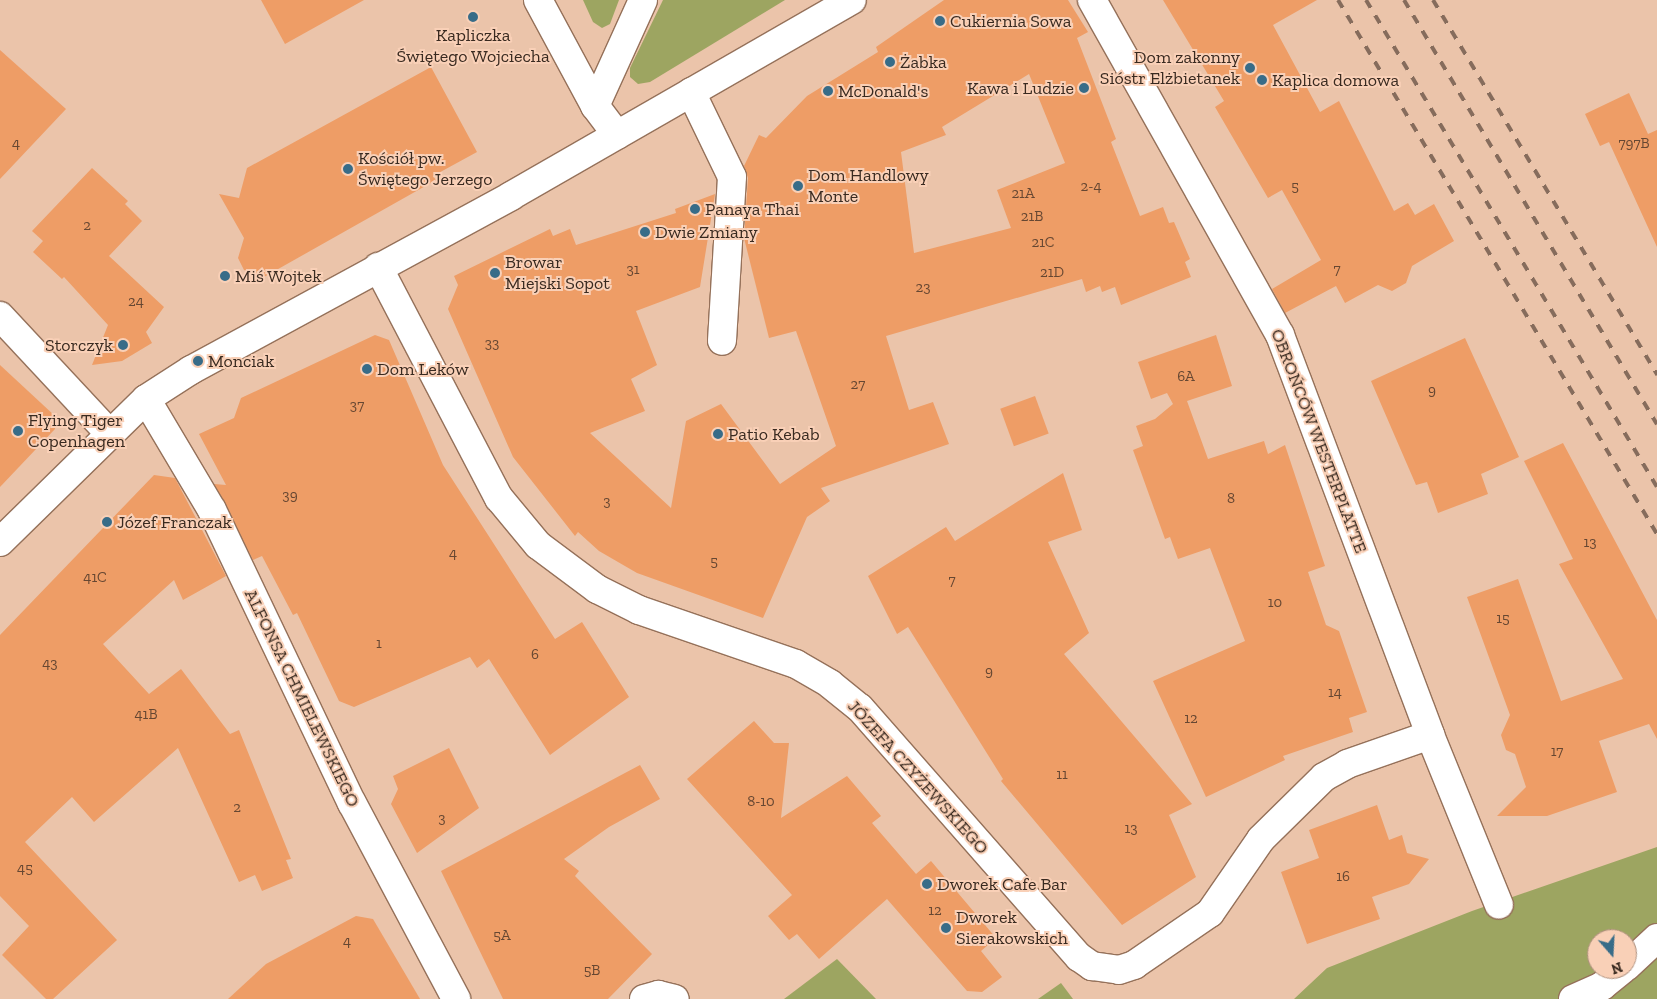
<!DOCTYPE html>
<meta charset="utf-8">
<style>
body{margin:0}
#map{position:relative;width:1657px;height:999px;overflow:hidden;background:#ebc4aa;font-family:"Zilla Slab",serif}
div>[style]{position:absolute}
.green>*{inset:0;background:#9da561}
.building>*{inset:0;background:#ee9d66;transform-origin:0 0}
.roads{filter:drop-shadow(1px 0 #95715a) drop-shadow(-1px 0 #95715a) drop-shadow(0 1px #95715a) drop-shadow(0 -1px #95715a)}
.minor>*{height:28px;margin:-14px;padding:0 14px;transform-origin:14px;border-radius:14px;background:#fff}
.rail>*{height:4px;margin-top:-2px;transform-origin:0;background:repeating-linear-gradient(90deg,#866c5c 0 9px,transparent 0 18px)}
.dots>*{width:14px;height:14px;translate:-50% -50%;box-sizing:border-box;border:2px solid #f9d0b7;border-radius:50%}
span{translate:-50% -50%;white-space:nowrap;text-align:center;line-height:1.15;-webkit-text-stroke:4px #f9d0b7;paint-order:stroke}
.number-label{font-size:15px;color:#664732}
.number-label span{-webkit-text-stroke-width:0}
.poi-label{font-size:18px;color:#392a20}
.left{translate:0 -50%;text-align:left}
.right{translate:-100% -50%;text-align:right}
.street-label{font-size:18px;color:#392a20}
.north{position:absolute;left:1587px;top:929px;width:50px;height:50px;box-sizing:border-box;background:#f9d0b7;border:1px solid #ac8e7b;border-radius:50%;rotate:161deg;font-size:14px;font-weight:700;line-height:20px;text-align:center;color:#392a20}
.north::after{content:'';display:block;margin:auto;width:18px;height:22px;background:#386c88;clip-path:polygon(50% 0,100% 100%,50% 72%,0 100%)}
</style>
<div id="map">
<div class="green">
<div style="clip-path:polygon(583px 0,619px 0,610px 24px,602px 28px,593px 22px)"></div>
<div style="clip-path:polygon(663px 0,785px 0,650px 82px,638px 84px,630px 77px,630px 68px)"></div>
<div style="clip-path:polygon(evenodd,1657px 847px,1657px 999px,1294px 999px,1327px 968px,1472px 911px,1657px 847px,1597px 939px,1627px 939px,1627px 969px,1597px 969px,1597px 939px)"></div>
<div style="clip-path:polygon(837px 959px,876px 999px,784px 999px)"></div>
<div style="clip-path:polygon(1061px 983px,1073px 999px,1038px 999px)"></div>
</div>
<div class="building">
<div style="clip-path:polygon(261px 0,364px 0,285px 44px)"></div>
<div style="clip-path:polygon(evenodd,944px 0,1068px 0,1088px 32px,1077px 38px,1116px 139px,1111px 142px,1140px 216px,1163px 207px,1169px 223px,1174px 222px,1190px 259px,1185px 262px,1191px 277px,1121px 305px,1115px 287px,1102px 292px,1100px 286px,1086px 292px,1082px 279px,886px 336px,909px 410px,933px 402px,949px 444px,821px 488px,830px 501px,807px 517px,763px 618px,637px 573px,599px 551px,578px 532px,575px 536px,513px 457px,448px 309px,458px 285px,454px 276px,550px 229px,553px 236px,570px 229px,576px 245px,676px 213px,675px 209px,715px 194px,700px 287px,636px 311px,657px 365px,631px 379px,645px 411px,590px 433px,671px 508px,686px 421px,721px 404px,780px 484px,836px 446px,796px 331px,769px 338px,744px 238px,748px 178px,744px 166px,759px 135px,766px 138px,807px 96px,878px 52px,876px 47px,944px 0,1029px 74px,1065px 163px,997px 190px,1011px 228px,914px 253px,901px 152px,946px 135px,942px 127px,1029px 74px)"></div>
<div style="clip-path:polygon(1163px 0,1317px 0,1273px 25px,1320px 112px,1339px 101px,1394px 211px,1408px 203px,1415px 215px,1434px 204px,1454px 241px,1412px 266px,1406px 283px,1392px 291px,1378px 285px,1345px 303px,1336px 286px,1285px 313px,1272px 289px,1321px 260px,1282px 190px,1268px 198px,1215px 107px,1224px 101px)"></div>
<div style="clip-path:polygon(0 50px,66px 109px,0 179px)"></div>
<div style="clip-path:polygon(431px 67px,477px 152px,433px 176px,436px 180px,264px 277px,244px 270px,238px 258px,244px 238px,219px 194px,239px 198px,247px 168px)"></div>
<div style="clip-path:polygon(1629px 93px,1648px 134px,1657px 130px,1657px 247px,1609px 142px,1600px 146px,1585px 114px)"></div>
<div style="clip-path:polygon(92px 168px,128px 201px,125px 204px,142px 221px,109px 256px,164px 307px,146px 332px,152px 343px,122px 361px,92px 365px,108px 325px,64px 277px,62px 279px,33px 252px,43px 241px,32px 231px)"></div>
<div style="clip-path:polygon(375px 335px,389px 340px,443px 465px,555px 639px,582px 622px,629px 697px,550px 755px,489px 659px,477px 668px,470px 657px,354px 707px,339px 701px,297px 613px,293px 615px,262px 556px,253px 560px,214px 484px,226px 485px,199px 434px,234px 418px,241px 398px)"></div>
<div style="clip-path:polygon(1216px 335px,1232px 386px,1187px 401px,1208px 459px,1264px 441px,1268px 454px,1285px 445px,1325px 566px,1308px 572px,1326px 625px,1339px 631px,1367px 712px,1349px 718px,1353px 732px,1283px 756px,1285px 760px,1206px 797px,1153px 681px,1245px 641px,1210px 548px,1178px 559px,1170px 537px,1165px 539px,1133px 450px,1143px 446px,1136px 426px,1155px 419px,1173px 404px,1167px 393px,1151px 399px,1138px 362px)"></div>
<div style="clip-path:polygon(1465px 338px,1519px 457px,1481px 474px,1488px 494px,1438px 513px,1427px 482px,1416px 485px,1371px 381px)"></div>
<div style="clip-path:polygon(0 365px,55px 416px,55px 429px,0 487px)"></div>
<div style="left:1035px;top:396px;width:40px;height:37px;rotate:70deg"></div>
<div style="clip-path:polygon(1563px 443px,1657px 620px,1657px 739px,1649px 724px,1599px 741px,1617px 792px,1547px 816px,1497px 816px,1526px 787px,1515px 754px,1506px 750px,1501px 735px,1510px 715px,1467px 597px,1518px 579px,1561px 701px,1623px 679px,1559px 564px,1573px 559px,1524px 461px)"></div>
<div style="clip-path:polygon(1063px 473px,1082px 530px,1048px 542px,1089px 633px,1064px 654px,1192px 804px,1169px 815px,1196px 877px,1122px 925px,1001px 781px,1003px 779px,908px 627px,897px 634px,868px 576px,946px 527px,955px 541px)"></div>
<div style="clip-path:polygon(154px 475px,175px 478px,226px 576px,183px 600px,174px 580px,103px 644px,149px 694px,181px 669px,230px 734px,239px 730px,291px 859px,286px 860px,293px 878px,262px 891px,255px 875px,239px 882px,178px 748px,94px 822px,72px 797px,25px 842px,117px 940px,53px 999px,46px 999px,2px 955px,29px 926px,0 896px,0 635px)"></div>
<div style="clip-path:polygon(754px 721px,774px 743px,789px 743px,781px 818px,847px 776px,881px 816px,872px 823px,916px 874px,931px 861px,996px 938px,981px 951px,1002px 977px,982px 992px,967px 991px,887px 899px,819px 959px,797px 934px,789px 940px,768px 916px,792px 895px,687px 779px)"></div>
<div style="clip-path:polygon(449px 748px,479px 808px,417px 853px,391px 804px,398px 789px,393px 776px)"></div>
<div style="clip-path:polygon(640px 765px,660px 799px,609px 827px,564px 859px,579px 871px,575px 876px,652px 954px,608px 999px,503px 999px,441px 871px)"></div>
<div style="clip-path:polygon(1377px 805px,1389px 840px,1402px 835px,1407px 853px,1429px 859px,1409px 884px,1372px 897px,1380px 919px,1307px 944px,1281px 872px,1319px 858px,1309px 830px)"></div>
<div style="clip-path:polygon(356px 916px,373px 919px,420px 999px,228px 999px,266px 964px)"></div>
</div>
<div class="roads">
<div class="minor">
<div style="left:538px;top:0;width:120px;rotate:61.7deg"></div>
<div style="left:1092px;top:0;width:384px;rotate:60.7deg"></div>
<div style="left:1280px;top:335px;width:427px;rotate:69.4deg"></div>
<div style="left:1430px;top:735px;width:183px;rotate:67.9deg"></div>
<div style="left:691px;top:92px;width:94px;rotate:64.2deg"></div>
<div style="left:732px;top:177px;width:164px;rotate:93.5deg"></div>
<div style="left:617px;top:135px;width:36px;rotate:-127deg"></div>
<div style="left:595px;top:106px;width:116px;rotate:-65.6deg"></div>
<div style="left:378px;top:267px;width:261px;rotate:62.4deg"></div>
<div style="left:499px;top:498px;width:61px;rotate:50.3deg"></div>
<div style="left:538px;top:545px;width:74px;rotate:36.7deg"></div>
<div style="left:597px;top:589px;width:47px;rotate:26.6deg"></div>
<div style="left:639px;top:610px;width:166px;rotate:19deg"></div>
<div style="left:796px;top:664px;width:39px;rotate:30deg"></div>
<div style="left:830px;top:684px;width:38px;rotate:39deg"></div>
<div style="left:860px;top:708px;width:332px;rotate:48.7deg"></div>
<div style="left:1079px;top:957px;width:16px;rotate:35deg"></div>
<div style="left:1092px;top:966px;width:27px;rotate:8deg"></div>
<div style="left:1119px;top:970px;width:16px;rotate:-18deg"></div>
<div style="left:1134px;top:965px;width:92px;rotate:-34.4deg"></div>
<div style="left:1210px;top:913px;width:90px;rotate:-55.4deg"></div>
<div style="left:1261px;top:839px;width:88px;rotate:-44.5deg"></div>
<div style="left:1324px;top:777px;width:26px;rotate:-29deg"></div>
<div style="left:1347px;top:764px;width:88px;rotate:-19.3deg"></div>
<div style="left:0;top:316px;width:160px;rotate:47deg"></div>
<div style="left:146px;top:399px;width:129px;rotate:59.3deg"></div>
<div style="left:212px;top:510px;width:325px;rotate:64.5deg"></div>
<div style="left:352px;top:803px;width:222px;rotate:62deg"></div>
<div style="left:0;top:542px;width:204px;rotate:-44.4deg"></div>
<div style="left:146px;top:399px;width:54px;rotate:-32.8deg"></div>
<div style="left:191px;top:370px;width:364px;rotate:-28.5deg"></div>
<div style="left:511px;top:196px;width:393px;rotate:-29.9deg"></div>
<div style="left:1627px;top:966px;width:41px;rotate:-43deg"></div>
<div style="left:644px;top:999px;width:15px;rotate:-16deg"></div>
<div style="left:658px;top:995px;width:17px;rotate:13deg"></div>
<div style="left:1573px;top:999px;width:32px;rotate:-24deg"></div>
<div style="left:1602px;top:986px;width:27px;rotate:-39deg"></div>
</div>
</div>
<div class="rail">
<div style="left:1338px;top:0;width:622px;rotate:59.15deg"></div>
<div style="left:1366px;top:0;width:567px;rotate:59.14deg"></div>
<div style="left:1404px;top:0;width:494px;rotate:59.2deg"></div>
<div style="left:1433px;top:0;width:437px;rotate:59.1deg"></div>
</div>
<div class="dots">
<div style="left:473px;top:17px;background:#386c88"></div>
<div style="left:940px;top:21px;background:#386c88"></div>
<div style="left:890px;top:62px;background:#386c88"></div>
<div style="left:1250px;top:68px;background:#386c88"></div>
<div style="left:1262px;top:80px;background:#386c88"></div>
<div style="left:1084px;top:88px;background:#386c88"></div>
<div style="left:828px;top:91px;background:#386c88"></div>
<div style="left:348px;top:169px;background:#386c88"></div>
<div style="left:798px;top:186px;background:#386c88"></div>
<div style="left:695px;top:209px;background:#386c88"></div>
<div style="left:645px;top:232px;background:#386c88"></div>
<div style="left:495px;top:273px;background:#386c88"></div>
<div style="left:225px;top:276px;background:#386c88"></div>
<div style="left:123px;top:345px;background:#386c88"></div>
<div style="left:198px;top:361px;background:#386c88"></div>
<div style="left:367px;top:369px;background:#386c88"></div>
<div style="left:18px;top:431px;background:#386c88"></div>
<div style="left:718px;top:434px;background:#386c88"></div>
<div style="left:107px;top:522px;background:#386c88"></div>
<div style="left:927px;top:884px;background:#386c88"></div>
<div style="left:946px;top:928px;background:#386c88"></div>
</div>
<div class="number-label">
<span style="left:16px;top:144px">4</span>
<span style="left:1634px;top:144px">797B</span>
<span style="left:1091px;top:187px">2-4</span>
<span style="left:1295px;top:187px">5</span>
<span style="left:1023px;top:194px">21A</span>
<span style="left:1032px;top:217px">21B</span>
<span style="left:87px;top:226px">2</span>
<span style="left:1043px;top:243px">21C</span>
<span style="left:633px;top:270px">31</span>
<span style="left:1337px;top:270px">7</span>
<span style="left:1052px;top:273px">21D</span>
<span style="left:923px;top:288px">23</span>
<span style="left:136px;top:302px">24</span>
<span style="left:492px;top:344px">33</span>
<span style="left:1186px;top:377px">6A</span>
<span style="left:858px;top:385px">27</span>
<span style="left:1432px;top:391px">9</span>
<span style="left:357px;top:406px">37</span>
<span style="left:290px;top:496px">39</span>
<span style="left:1231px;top:499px">8</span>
<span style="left:607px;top:502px">3</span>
<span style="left:1590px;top:543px">13</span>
<span style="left:453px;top:554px">4</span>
<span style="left:714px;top:562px">5</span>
<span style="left:95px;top:578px">41C</span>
<span style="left:952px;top:581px">7</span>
<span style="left:1275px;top:603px">10</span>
<span style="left:1503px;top:619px">15</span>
<span style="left:379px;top:644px">1</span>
<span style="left:535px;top:655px">6</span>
<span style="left:50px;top:664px">43</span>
<span style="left:989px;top:672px">9</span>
<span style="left:1335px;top:693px">14</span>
<span style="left:146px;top:715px">41B</span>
<span style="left:1191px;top:719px">12</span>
<span style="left:1557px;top:752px">17</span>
<span style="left:1062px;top:775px">11</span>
<span style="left:761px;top:802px">8-10</span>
<span style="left:237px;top:808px">2</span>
<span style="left:442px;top:819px">3</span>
<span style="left:1131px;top:829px">13</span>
<span style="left:25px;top:869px">45</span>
<span style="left:1343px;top:877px">16</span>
<span style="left:935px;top:911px">12</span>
<span style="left:502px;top:936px">5A</span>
<span style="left:347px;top:942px">4</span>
<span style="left:592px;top:971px">5B</span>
</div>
<div class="poi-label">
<span class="left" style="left:950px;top:21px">Cukiernia Sowa</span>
<span style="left:473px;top:46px">Kapliczka<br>Świętego Wojciecha</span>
<span class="right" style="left:1240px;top:68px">Dom zakonny<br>Sióstr Elżbietanek</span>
<span class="left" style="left:900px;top:62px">Żabka</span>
<span class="left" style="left:1272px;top:80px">Kaplica domowa</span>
<span class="right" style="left:1074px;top:88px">Kawa i Ludzie</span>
<span class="left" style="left:838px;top:91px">McDonald's</span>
<span class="left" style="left:358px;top:169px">Kościół pw.<br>Świętego Jerzego</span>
<span class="left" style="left:808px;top:186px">Dom Handlowy<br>Monte</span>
<span class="left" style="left:705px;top:209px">Panaya Thai</span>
<span class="left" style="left:655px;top:232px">Dwie Zmiany</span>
<span class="left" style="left:505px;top:273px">Browar<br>Miejski Sopot</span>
<span class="left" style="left:235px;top:276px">Miś Wojtek</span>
<span class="right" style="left:113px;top:345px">Storczyk</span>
<span class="left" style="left:208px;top:361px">Monciak</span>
<span class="left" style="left:377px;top:369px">Dom Leków</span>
<span class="left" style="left:28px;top:431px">Flying Tiger<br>Copenhagen</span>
<span class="left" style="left:728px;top:434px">Patio Kebab</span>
<span class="left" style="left:117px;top:522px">Józef Franczak</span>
<span class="left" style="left:937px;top:884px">Dworek Cafe Bar</span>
<span class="left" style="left:956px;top:928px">Dworek<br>Sierakowskich</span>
</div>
<div class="street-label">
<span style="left:1319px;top:441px;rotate:69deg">OBROŃCÓW WESTERPLATTE</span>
<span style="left:302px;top:698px;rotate:64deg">ALFONSA CHMIELEWSKIEGO</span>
<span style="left:918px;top:777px;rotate:48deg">JÓZEFA CZYŻEWSKIEGO</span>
</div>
<div class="north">N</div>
</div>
